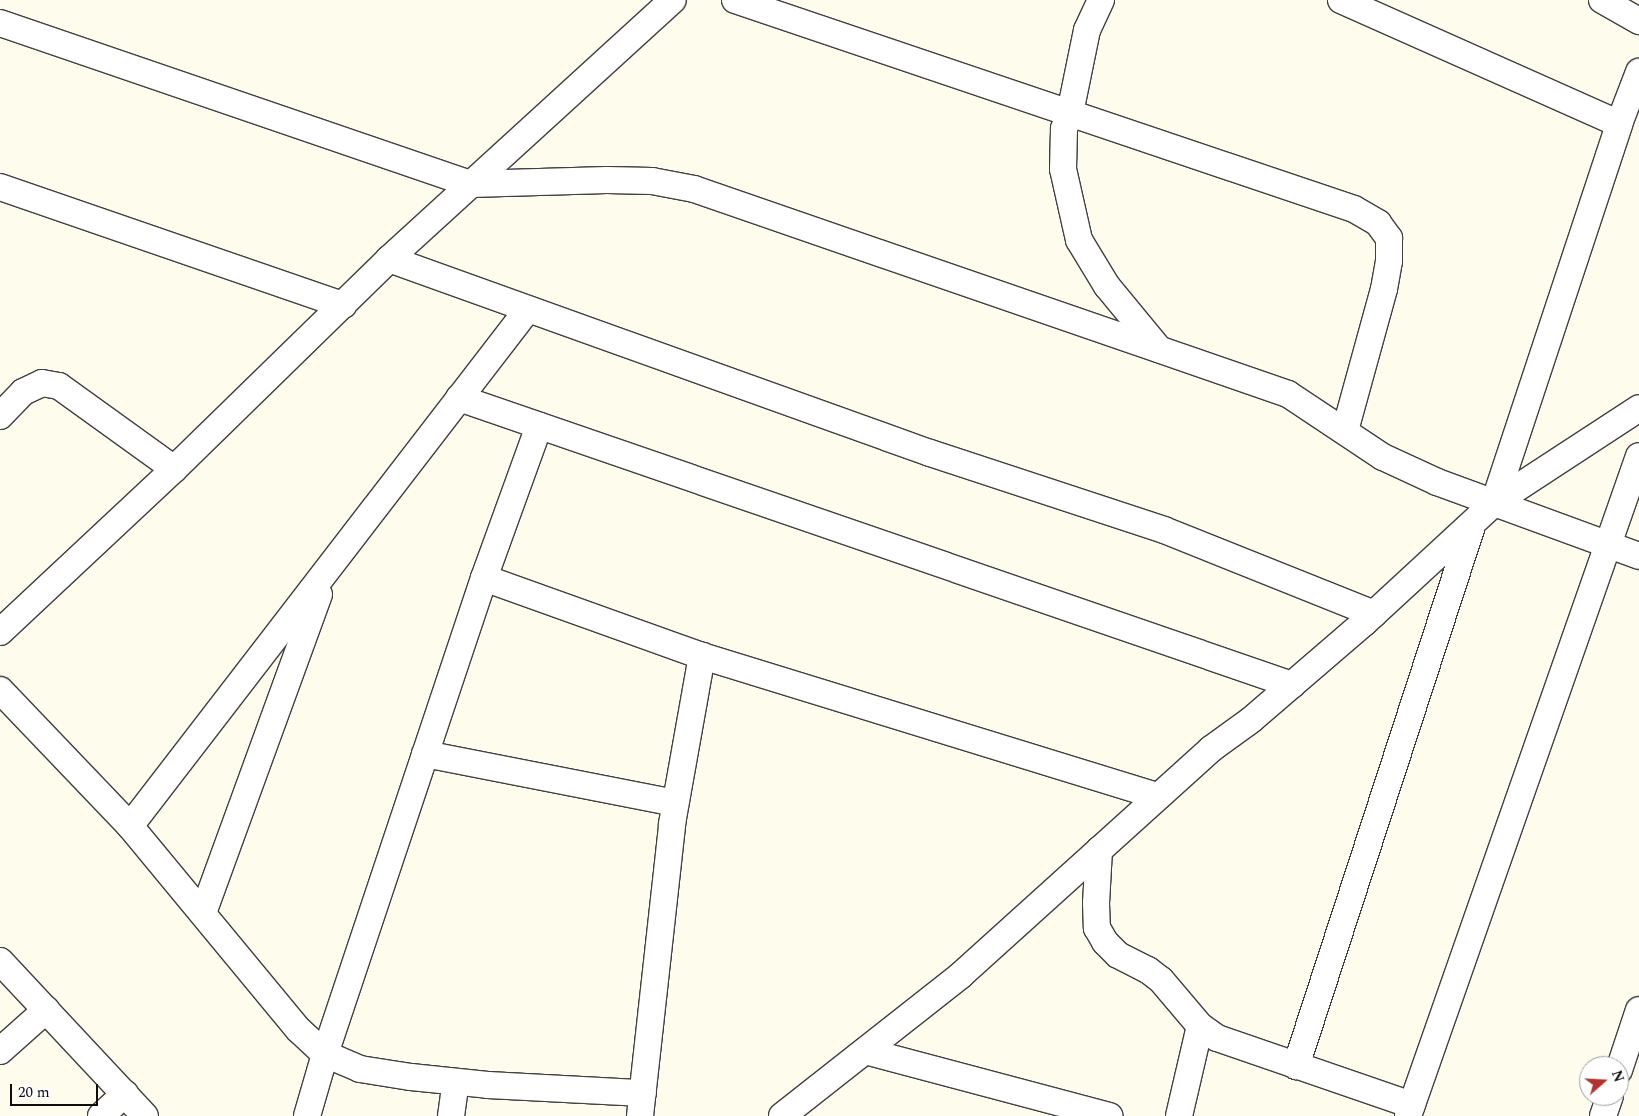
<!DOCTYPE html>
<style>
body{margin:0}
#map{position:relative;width:1639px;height:1116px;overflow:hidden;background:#fefced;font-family:Spectral,serif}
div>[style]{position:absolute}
.roads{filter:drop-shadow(1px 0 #404040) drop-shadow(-1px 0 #404040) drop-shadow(0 1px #404040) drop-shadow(0 -1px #404040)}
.minor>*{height:26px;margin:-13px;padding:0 13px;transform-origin:13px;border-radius:13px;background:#fff}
span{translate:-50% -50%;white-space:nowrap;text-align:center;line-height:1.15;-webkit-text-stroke:5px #fff;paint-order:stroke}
.north{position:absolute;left:1579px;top:1056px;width:50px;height:50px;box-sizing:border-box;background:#fff;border:1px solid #9e9e9e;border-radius:50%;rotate:71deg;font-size:14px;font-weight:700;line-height:20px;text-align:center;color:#0d0d0d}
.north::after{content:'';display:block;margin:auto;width:18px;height:22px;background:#b4322d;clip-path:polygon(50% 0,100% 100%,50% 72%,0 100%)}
.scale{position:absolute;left:10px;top:1084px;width:88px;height:22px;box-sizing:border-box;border:2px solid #0d0d0d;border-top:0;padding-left:6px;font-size:15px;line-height:18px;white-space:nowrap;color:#0d0d0d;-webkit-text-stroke:4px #fff;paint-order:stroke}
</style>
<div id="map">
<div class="roads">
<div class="minor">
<div style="left:735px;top:0;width:653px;rotate:18.66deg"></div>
<div style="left:1354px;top:209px;width:28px;rotate:30deg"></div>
<div style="left:1378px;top:223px;width:19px;rotate:54deg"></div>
<div style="left:1389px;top:238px;width:23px;rotate:90deg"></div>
<div style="left:1389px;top:261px;width:28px;rotate:100deg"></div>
<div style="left:1384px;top:289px;width:147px;rotate:105.4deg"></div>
<div style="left:1101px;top:0;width:33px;rotate:115deg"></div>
<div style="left:1087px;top:30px;width:85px;rotate:101.6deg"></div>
<div style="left:1070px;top:113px;width:17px;rotate:111deg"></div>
<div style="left:1064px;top:129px;width:40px;rotate:91.4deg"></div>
<div style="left:1063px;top:169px;width:73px;rotate:77.3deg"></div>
<div style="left:1079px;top:240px;width:54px;rotate:58.7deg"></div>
<div style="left:1107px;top:286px;width:82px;rotate:50.5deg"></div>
<div style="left:1341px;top:0;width:304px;rotate:24deg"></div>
<div style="left:1602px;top:0;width:43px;rotate:29.6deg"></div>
<div style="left:0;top:23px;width:498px;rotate:18.9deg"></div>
<div style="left:471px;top:184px;width:136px;rotate:-1.7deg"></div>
<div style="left:607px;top:180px;width:45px;rotate:1.3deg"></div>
<div style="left:652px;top:181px;width:43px;rotate:10.8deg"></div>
<div style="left:694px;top:189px;width:628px;rotate:19.04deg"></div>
<div style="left:1288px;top:394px;width:114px;rotate:33.6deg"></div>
<div style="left:1383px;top:457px;width:60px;rotate:24.8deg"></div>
<div style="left:1437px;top:482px;width:215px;rotate:20.1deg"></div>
<div style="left:0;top:187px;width:363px;rotate:19deg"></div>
<div style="left:389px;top:259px;width:575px;rotate:19.73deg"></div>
<div style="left:930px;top:453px;width:246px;rotate:18.2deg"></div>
<div style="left:1164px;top:530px;width:226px;rotate:21.8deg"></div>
<div style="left:459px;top:398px;width:881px;rotate:19.01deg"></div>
<div style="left:0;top:416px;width:33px;rotate:-46deg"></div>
<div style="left:23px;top:392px;width:21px;rotate:-25deg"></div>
<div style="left:42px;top:383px;width:17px;rotate:10deg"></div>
<div style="left:59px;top:386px;width:142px;rotate:35.8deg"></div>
<div style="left:1494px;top:503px;width:399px;rotate:-71.7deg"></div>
<div style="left:1619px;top:124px;width:56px;rotate:-69deg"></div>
<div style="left:484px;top:578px;width:232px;rotate:19.7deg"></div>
<div style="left:702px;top:656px;width:477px;rotate:17.1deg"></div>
<div style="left:0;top:632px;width:238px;rotate:-43.1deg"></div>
<div style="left:174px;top:469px;width:301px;rotate:-44.3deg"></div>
<div style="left:389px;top:259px;width:384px;rotate:-42.4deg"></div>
<div style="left:0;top:690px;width:188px;rotate:46.3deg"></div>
<div style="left:130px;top:826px;width:265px;rotate:50.4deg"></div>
<div style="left:299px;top:1030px;width:35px;rotate:43deg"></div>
<div style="left:325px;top:1054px;width:38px;rotate:23deg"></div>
<div style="left:360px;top:1069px;width:52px;rotate:8.9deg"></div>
<div style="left:411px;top:1077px;width:77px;rotate:5.9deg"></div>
<div style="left:488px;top:1085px;width:155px;rotate:3deg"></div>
<div style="left:425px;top:754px;width:255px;rotate:11.1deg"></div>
<div style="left:130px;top:826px;width:652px;rotate:-52.41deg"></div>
<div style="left:1099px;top:850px;width:53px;rotate:93.2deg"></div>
<div style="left:1096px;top:903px;width:25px;rotate:88deg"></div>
<div style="left:1097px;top:928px;width:16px;rotate:60deg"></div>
<div style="left:1105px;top:942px;width:18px;rotate:45deg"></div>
<div style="left:1118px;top:955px;width:34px;rotate:27deg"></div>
<div style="left:1148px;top:970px;width:16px;rotate:38deg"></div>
<div style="left:1161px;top:980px;width:60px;rotate:49.7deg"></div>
<div style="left:1200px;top:1026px;width:21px;rotate:35deg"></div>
<div style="left:1217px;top:1038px;width:206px;rotate:19deg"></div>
<div style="left:203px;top:913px;width:339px;rotate:-70deg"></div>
<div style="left:0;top:961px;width:212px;rotate:46.9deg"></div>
<div style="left:0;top:1051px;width:62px;rotate:-41.7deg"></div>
<div style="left:865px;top:1051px;width:253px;rotate:14.9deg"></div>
<div style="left:1296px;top:1066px;width:568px;rotate:-71.95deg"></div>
<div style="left:1619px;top:1070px;width:63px;rotate:-71.6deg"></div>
<div style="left:101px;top:1116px;width:33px;rotate:-43deg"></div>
<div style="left:307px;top:1116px;width:65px;rotate:-73.8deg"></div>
<div style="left:325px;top:1054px;width:502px;rotate:-71.53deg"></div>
<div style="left:484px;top:578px;width:162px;rotate:-70.1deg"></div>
<div style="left:451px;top:1116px;width:34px;rotate:-82deg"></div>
<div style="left:640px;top:1116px;width:294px;rotate:-83.7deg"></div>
<div style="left:672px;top:824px;width:171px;rotate:-79.9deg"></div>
<div style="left:782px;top:1116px;width:228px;rotate:-38.2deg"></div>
<div style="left:961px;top:975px;width:337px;rotate:-42.1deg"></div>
<div style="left:1211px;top:749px;width:49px;rotate:-35.9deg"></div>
<div style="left:1251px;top:720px;width:150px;rotate:-40.7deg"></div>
<div style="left:1365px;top:622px;width:176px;rotate:-42.7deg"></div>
<div style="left:1494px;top:503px;width:173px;rotate:-33.2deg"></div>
<div style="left:1179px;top:1116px;width:92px;rotate:-76.9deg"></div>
<div style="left:1408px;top:1116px;width:699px;rotate:-70.71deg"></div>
<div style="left:1603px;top:1116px;width:21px;rotate:-71deg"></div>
</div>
</div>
<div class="north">N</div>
<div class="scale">20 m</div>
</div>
